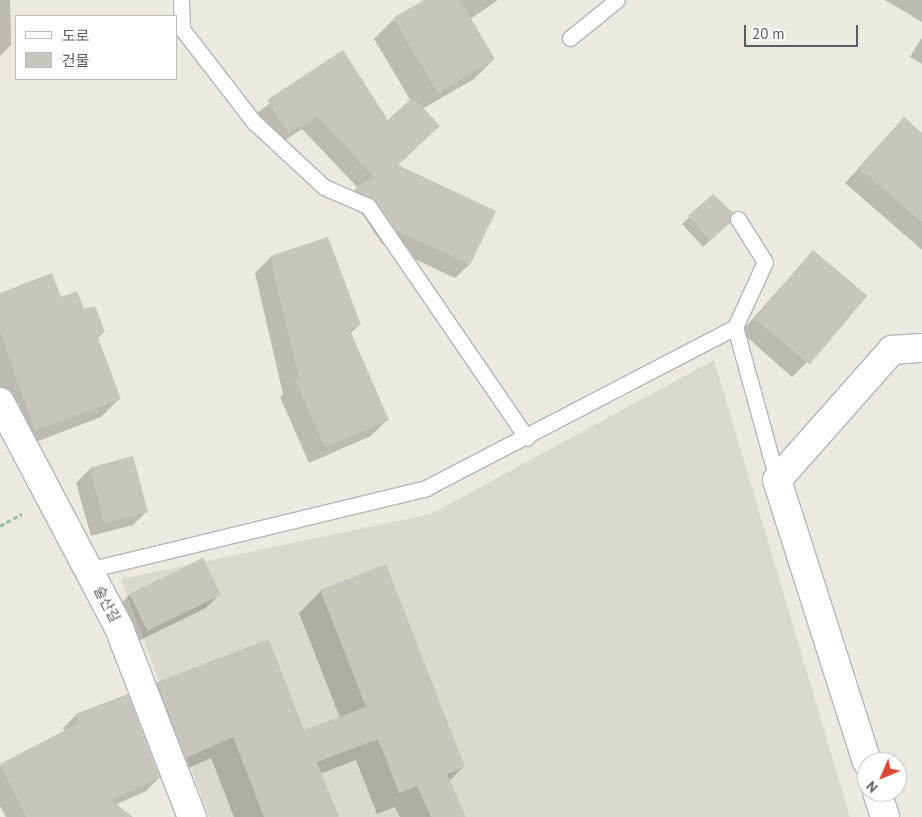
<!DOCTYPE html>
<meta charset="utf-8">
<style>
body{margin:0}
#map{position:relative;width:922px;height:817px;overflow:hidden;background:#ebe9e0;font-family:"PT Sans","Noto Sans KR",sans-serif}
div>[style]{position:absolute}
.education>*{inset:0;background:#dbd8ce}
.shadow>*{inset:0;background:#0003}
.building>*{inset:0;background:#c8c5bf;transform-origin:0 0}
.path>*{height:3px;margin-top:-1.5px;transform-origin:0;background:repeating-linear-gradient(90deg,#98c1a5 0 5px,transparent 0 7.5px)}
.roads{filter:drop-shadow(1px 0 #b3b6ba) drop-shadow(-1px 0 #b3b6ba) drop-shadow(0 1px #b3b6ba) drop-shadow(0 -1px #b3b6ba)}
.service>*{height:15px;margin:-7.5px;padding:0 7.5px;transform-origin:7.5px;border-radius:7.5px;background:#fff}
.minor>*{height:28px;margin:-14px;padding:0 14px;transform-origin:14px;border-radius:14px;background:#fff}
span{translate:-50% -50%;white-space:nowrap;text-align:center;line-height:1.15;-webkit-text-stroke:4px #fff;paint-order:stroke}
.street-label{font-size:14px;color:#595c60}
.legend{position:absolute;left:15px;top:15px;width:162px;height:65px;box-sizing:border-box;background:#fff;border:1px solid #bdbebf;margin:0;padding:6px 9px;list-style:none;font-size:15px;color:#595c60}
.legend li{display:flex;align-items:center;gap:10px;height:25px}
.legend b{width:25px;border:1px solid #bdbebf}
.north{position:absolute;left:857px;top:752px;width:50px;height:50px;box-sizing:border-box;background:#fff;border:1px solid #bdbebf;border-radius:50%;rotate:225deg;font-size:14px;font-weight:700;line-height:20px;text-align:center;color:#595c60}
.north::after{content:'';display:block;margin:auto;width:18px;height:22px;background:#dc4735;clip-path:polygon(50% 0,100% 100%,50% 72%,0 100%)}
.scale{position:absolute;left:744px;top:25px;width:114px;height:22px;box-sizing:border-box;border:2px solid #595c60;border-top:0;padding-left:6px;font-size:15px;line-height:18px;white-space:nowrap;color:#595c60;-webkit-text-stroke:4px #fff;paint-order:stroke}
</style>
<div id="map">
<div class="education">
<div style="clip-path:polygon(714px 360px,850px 817px,209px 817px,121px 579px,431px 514px)"></div>
</div>
<div class="shadow">
<div style="clip-path:polygon(0 0,10px 0,11px 45px,0 56px)"></div>
<div style="clip-path:polygon(426px 0,498px 0,470px 19px,494px 59px,474px 79px,422px 109px,397px 165px,494px 211px,469px 265px,455px 278px,382px 244px,362px 214px,342px 204px,358px 188px,302px 129px,274px 147px,254px 115px,342px 52px,388px 122px,411px 101px,374px 39px,394px 19px)"></div>
<div style="clip-path:polygon(885px 0,922px 0,922px 22px)"></div>
<div style="clip-path:polygon(922px 37px,922px 64px,910px 57px)"></div>
<div style="clip-path:polygon(891px 133px,922px 135px,922px 250px,845px 183px)"></div>
<div style="clip-path:polygon(713px 196px,721px 230px,703px 247px,682px 224px)"></div>
<div style="clip-path:polygon(813px 251px,806px 363px,792px 377px,741px 332px)"></div>
<div style="clip-path:polygon(271px 257px,359px 325px,350px 334px,387px 420px,371px 436px,309px 463px,280px 397px,283px 394px,255px 273px)"></div>
<div style="clip-path:polygon(0 295px,60px 299px,84px 311px,104px 332px,97px 339px,119px 399px,101px 417px,20px 448px,0 397px)"></div>
<div style="clip-path:polygon(90px 469px,147px 511px,133px 525px,91px 536px,76px 483px)"></div>
<div style="clip-path:polygon(203px 560px,220px 594px,206px 608px,132px 644px,116px 609px,129px 595px)"></div>
<div style="clip-path:polygon(321px 591px,463px 767px,449px 781px,465px 817px,400px 817px,395px 807px,377px 814px,356px 760px,320px 774px,337px 817px,234px 817px,211px 758px,164px 779px,135px 705px,157px 683px,268px 640px,304px 731px,340px 718px,299px 613px)"></div>
<div style="clip-path:polygon(76px 715px,159px 778px,146px 791px,115px 805px,131px 817px,6px 817px,0 806px,0 766px,65px 732px,63px 728px)"></div>
</div>
<div class="building">
<div style="clip-path:polygon(424px 0,460px 0,495px 59px,438px 93px,393px 18px)"></div>
<div style="clip-path:polygon(343px 50px,388px 120px,413px 97px,440px 126px,398px 165px,496px 211px,470px 265px,396px 230px,375px 200px,354px 190px,373px 176px,317px 116px,289px 134px,267px 100px)"></div>
<div style="clip-path:polygon(904px 117px,922px 133px,922px 222px,858px 168px)"></div>
<div style="clip-path:polygon(713px 194px,732px 212px,730px 223px,710px 241px,688px 216px)"></div>
<div style="clip-path:polygon(328px 237px,361px 325px,349px 328px,389px 420px,325px 447px,295px 380px,299px 379px,270px 256px)"></div>
<div style="left:813px;top:250px;width:71px;height:90px;rotate:40deg"></div>
<div style="clip-path:polygon(52px 273px,61px 297px,77px 291px,84px 309px,95px 306px,105px 332px,97px 335px,121px 399px,35px 431px,0 331px,0 293px)"></div>
<div style="left:133px;top:456px;width:58px;height:45px;rotate:75deg"></div>
<div style="left:203px;top:558px;width:41px;height:82px;rotate:64deg"></div>
<div style="clip-path:polygon(386px 564px,465px 767px,447px 774px,466px 817px,431px 817px,417px 786px,399px 793px,378px 739px,317px 762px,339px 817px,264px 817px,233px 737px,186px 758px,157px 682px,269px 639px,304px 730px,366px 707px,320px 590px)"></div>
<div style="clip-path:polygon(128px 694px,160px 778px,111px 800px,133px 817px,26px 817px,0 764px,79px 723px,75px 714px)"></div>
</div>
<div class="path">
<div style="left:0;top:526px;width:25px;rotate:-29deg"></div>
</div>
<div class="roads">
<div class="service">
<div style="left:181px;top:0;width:29px;rotate:88deg"></div>
<div style="left:182px;top:29px;width:118px;rotate:52.3deg"></div>
<div style="left:254px;top:122px;width:96px;rotate:42.9deg"></div>
<div style="left:324px;top:187px;width:48px;rotate:23.4deg"></div>
<div style="left:368px;top:206px;width:281px;rotate:55.6deg"></div>
<div style="left:570px;top:38px;width:60px;rotate:-39deg"></div>
<div style="left:738px;top:219px;width:51px;rotate:57.9deg"></div>
<div style="left:765px;top:262px;width:72px;rotate:114.8deg"></div>
<div style="left:735px;top:327px;width:159px;rotate:74.6deg"></div>
<div style="left:88px;top:570px;width:348px;rotate:-13.6deg"></div>
<div style="left:426px;top:488px;width:348px;rotate:-27.5deg"></div>
</div>
<div class="minor">
<div style="left:0;top:402px;width:255px;rotate:62.2deg"></div>
<div style="left:119px;top:628px;width:203px;rotate:68.9deg"></div>
<div style="left:867px;top:762px;width:296px;rotate:-107.7deg"></div>
<div style="left:777px;top:480px;width:174px;rotate:-48.5deg"></div>
<div style="left:892px;top:350px;width:30px;rotate:-4deg"></div>
<div style="left:877px;top:792px;width:26px;rotate:72deg"></div>
</div>
</div>
<div class="street-label">
<span style="left:107px;top:604px;rotate:62deg">술산길</span>
</div>
<ul class="legend">
<li><b style="height:6px;background:#fff"></b>도로</li>
<li><b style="height:14px;background:#c8c5bf"></b>건물</li>
</ul>
<div class="north">N</div>
<div class="scale">20 m</div>
</div>
